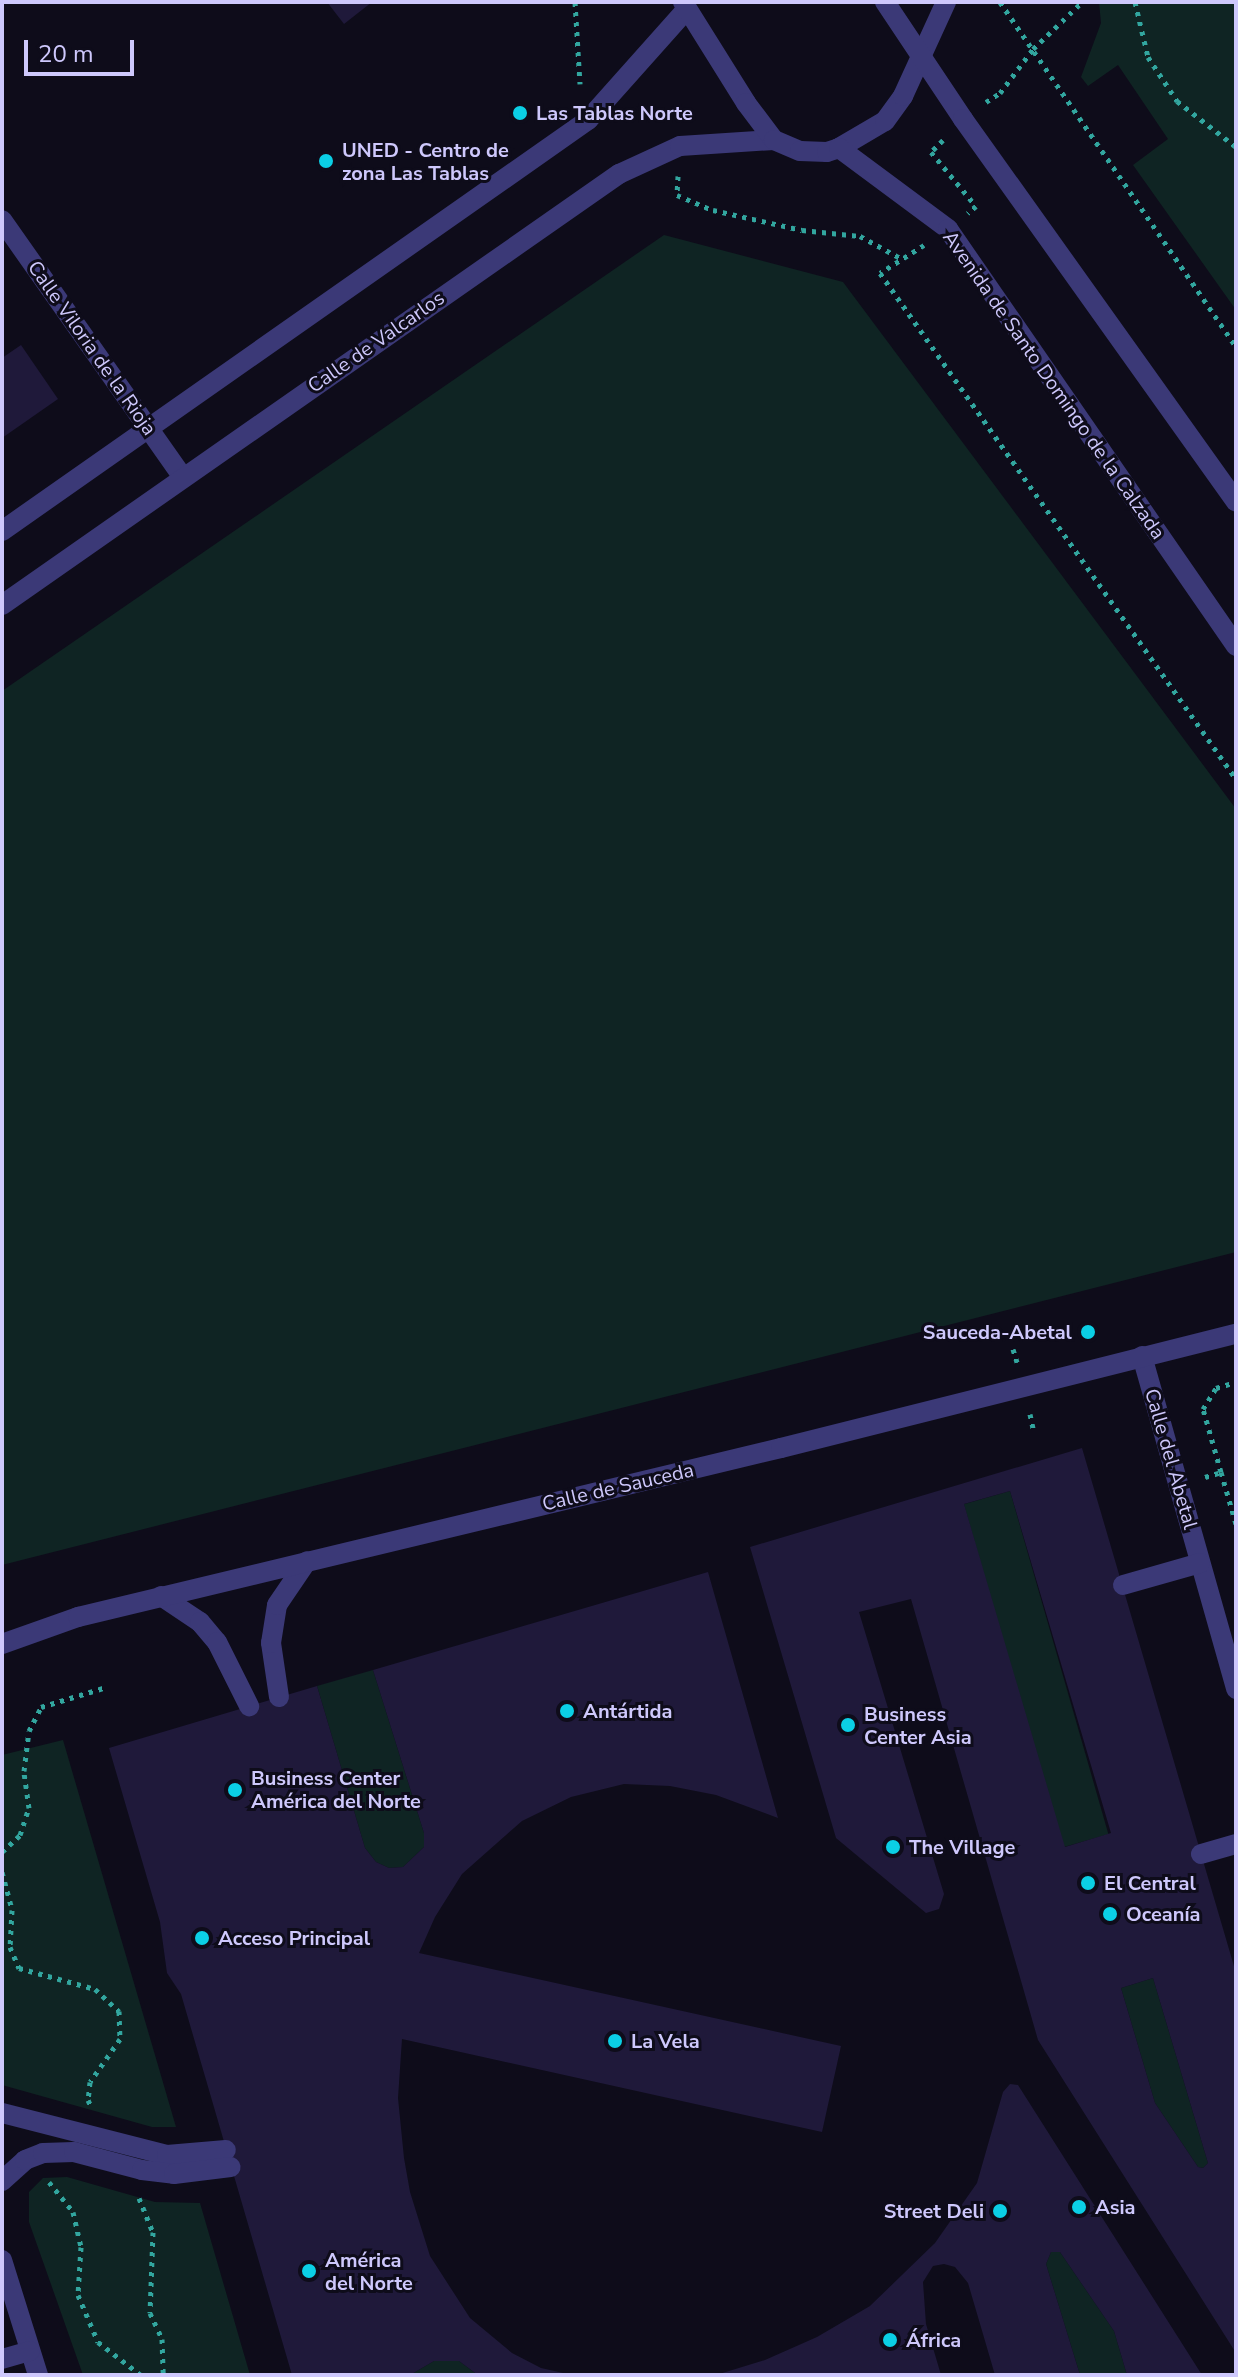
<!DOCTYPE html>
<meta charset="utf-8">
<style>
body{margin:0}
#map{position:relative;width:1238px;height:2377px;overflow:hidden;background:#0e0c1a;font-family:"Nunito Sans",sans-serif}
div>[style]{position:absolute}
.green>*{inset:0;background:#0f2423;transform-origin:0 0}
.building>*{inset:0;background:#1f193a}
.path>*{height:5px;margin-top:-2.5px;transform-origin:0;background:repeating-linear-gradient(90deg,#32a69f 0 4px,transparent 0 10px)}
.service>*{height:20px;margin:-10px;padding:0 10px;transform-origin:10px;border-radius:10px;background:#3b3977}
.minor>*{height:20px;margin:-10px;padding:0 10px;transform-origin:10px;border-radius:10px;background:#3b3977}
.tertiary>*{height:20px;margin:-10px;padding:0 10px;transform-origin:10px;border-radius:10px;background:#3b3977}
.dots>*{width:22px;height:22px;translate:-50% -50%;box-sizing:border-box;border:4px solid #0e0c1a;border-radius:50%}
span{translate:-50% -50%;white-space:nowrap;text-align:center;line-height:1.15;-webkit-text-stroke:6px #0e0c1a;paint-order:stroke}
.poi-label{font-size:20px;color:#cec8fc;font-weight:700}
.left{translate:0 -50%;text-align:left}
.right{translate:-100% -50%;text-align:right}
.street-label{font-size:20px;color:#cec8fc}
.frame{position:absolute;inset:0;border:4px solid #cec8fc;pointer-events:none}
.scale{position:absolute;left:24px;top:40px;width:110px;height:36px;box-sizing:border-box;border:4px solid #cec8fc;border-top:0;padding-left:10px;font-size:24px;line-height:28px;white-space:nowrap;color:#cec8fc;-webkit-text-stroke:6px #0e0c1a;paint-order:stroke}
</style>
<div id="map">
<div class="green">
<div style="clip-path:polygon(1099px 2px,1236px 2px,1236px 310px,1133px 165px,1168px 139px,1118px 65px,1088px 86px,1081px 77px,1101px 23px)"></div>
<div style="clip-path:polygon(664px 235px,843px 282px,1236px 809px,1236px 1252px,2px 1565px,2px 691px)"></div>
<div style="left:1010px;top:1491px;width:357px;height:48px;rotate:74deg"></div>
<div style="clip-path:polygon(373px 1670px,424px 1833px,424px 1847px,403px 1867px,389px 1868px,376px 1862px,365px 1848px,317px 1686px)"></div>
<div style="clip-path:polygon(63px 1740px,176px 2127px,152px 2127px,2px 2085px,2px 1755px)"></div>
<div style="clip-path:polygon(1153px 1978px,1208px 2163px,1203px 2168px,1198px 2167px,1155px 2103px,1121px 1988px)"></div>
<div style="clip-path:polygon(67px 2177px,155px 2202px,200px 2203px,250px 2375px,83px 2375px,29px 2222px,29px 2192px,43px 2178px)"></div>
<div style="clip-path:polygon(1051px 2252px,1060px 2252px,1114px 2331px,1127px 2375px,1080px 2375px,1046px 2264px)"></div>
<div style="clip-path:polygon(434px 2361px,459px 2361px,478px 2375px,410px 2375px)"></div>
</div>
<div class="building">
<div style="clip-path:polygon(327px 2px,372px 2px,344px 24px)"></div>
<div style="clip-path:polygon(21px 345px,58px 399px,2px 438px,2px 358px)"></div>
<div style="clip-path:polygon(evenodd,1082px 1448px,1236px 1973px,1236px 2353px,1038px 2040px,911px 1599px,859px 1612px,944px 1894px,939px 1909px,926px 1913px,836px 1838px,750px 1547px,1082px 1448px,1010px 1491px,1111px 1833px,1065px 1847px,964px 1504px,1010px 1491px,1082px 1448px,1153px 1978px,1208px 2163px,1203px 2168px,1198px 2167px,1155px 2103px,1121px 1988px,1153px 1978px)"></div>
<div style="clip-path:polygon(708px 1572px,778px 1818px,716px 1795px,670px 1786px,624px 1784px,571px 1797px,522px 1821px,462px 1874px,435px 1917px,419px 1953px,841px 2046px,822px 2132px,402px 2039px,398px 2098px,404px 2158px,410px 2192px,430px 2256px,470px 2318px,512px 2353px,541px 2368px,572px 2375px,478px 2375px,459px 2361px,434px 2361px,410px 2375px,292px 2375px,181px 1994px,167px 1973px,160px 1922px,109px 1748px,317px 1686px,365px 1848px,376px 1862px,389px 1868px,403px 1867px,424px 1847px,424px 1833px,373px 1670px)"></div>
<div style="clip-path:polygon(1010px 2084px,1018px 2085px,1202px 2375px,1127px 2375px,1114px 2331px,1060px 2252px,1051px 2252px,1046px 2264px,1080px 2375px,995px 2375px,968px 2283px,955px 2267px,944px 2264px,933px 2266px,923px 2282px,926px 2324px,941px 2375px,716px 2375px,765px 2360px,817px 2337px,870px 2306px,935px 2243px,977px 2183px,1003px 2092px)"></div>
</div>
<div class="path">
<div style="left:575px;top:2px;width:82px;rotate:86.5deg"></div>
<div style="left:1000px;top:2px;width:418px;rotate:55.6deg"></div>
<div style="left:1135px;top:2px;width:57px;rotate:76.7deg"></div>
<div style="left:1148px;top:57px;width:53px;rotate:56.6deg"></div>
<div style="left:1177px;top:101px;width:75px;rotate:37.9deg"></div>
<div style="left:986px;top:102px;width:17px;rotate:-33deg"></div>
<div style="left:1000px;top:93px;width:55px;rotate:-53.1deg"></div>
<div style="left:1033px;top:49px;width:68px;rotate:-43.8deg"></div>
<div style="left:943px;top:140px;width:17px;rotate:135deg"></div>
<div style="left:931px;top:152px;width:70px;rotate:50.2deg"></div>
<div style="left:976px;top:206px;width:11px;rotate:139deg"></div>
<div style="left:678px;top:176px;width:19px;rotate:93deg"></div>
<div style="left:677px;top:195px;width:39px;rotate:23deg"></div>
<div style="left:713px;top:210px;width:91px;rotate:12.7deg"></div>
<div style="left:802px;top:230px;width:58px;rotate:5.9deg"></div>
<div style="left:860px;top:236px;width:48px;rotate:28.7deg"></div>
<div style="left:924px;top:245px;width:52px;rotate:147.5deg"></div>
<div style="left:880px;top:273px;width:619px;rotate:54.87deg"></div>
<div style="left:1013px;top:1349px;width:14px;rotate:73deg"></div>
<div style="left:1030px;top:1414px;width:19px;rotate:78deg"></div>
<div style="left:1221px;top:1472px;width:66px;rotate:-105.9deg"></div>
<div style="left:1203px;top:1409px;width:25px;rotate:-58deg"></div>
<div style="left:1216px;top:1388px;width:21px;rotate:-17deg"></div>
<div style="left:1205px;top:1477px;width:17px;rotate:-17deg"></div>
<div style="left:1221px;top:1472px;width:54px;rotate:73.9deg"></div>
<div style="left:2px;top:1852px;width:25px;rotate:-43deg"></div>
<div style="left:20px;top:1835px;width:28px;rotate:-72deg"></div>
<div style="left:29px;top:1808px;width:37px;rotate:-98deg"></div>
<div style="left:24px;top:1771px;width:40px;rotate:-82.9deg"></div>
<div style="left:29px;top:1731px;width:27px;rotate:-63deg"></div>
<div style="left:41px;top:1707px;width:65px;rotate:-17deg"></div>
<div style="left:2px;top:1872px;width:39px;rotate:75deg"></div>
<div style="left:12px;top:1910px;width:37px;rotate:93deg"></div>
<div style="left:10px;top:1947px;width:23px;rotate:67deg"></div>
<div style="left:19px;top:1968px;width:79px;rotate:15.4deg"></div>
<div style="left:95px;top:1989px;width:33px;rotate:43deg"></div>
<div style="left:119px;top:2011px;width:28px;rotate:88deg"></div>
<div style="left:120px;top:2039px;width:52px;rotate:124.9deg"></div>
<div style="left:90px;top:2082px;width:18px;rotate:96deg"></div>
<div style="left:88px;top:2100px;width:9px;rotate:63deg"></div>
<div style="left:49px;top:2182px;width:38px;rotate:51deg"></div>
<div style="left:73px;top:2212px;width:36px;rotate:77deg"></div>
<div style="left:81px;top:2247px;width:48px;rotate:93.6deg"></div>
<div style="left:78px;top:2295px;width:51px;rotate:66.9deg"></div>
<div style="left:98px;top:2342px;width:54px;rotate:37.5deg"></div>
<div style="left:139px;top:2198px;width:37px;rotate:68deg"></div>
<div style="left:153px;top:2232px;width:81px;rotate:92.1deg"></div>
<div style="left:150px;top:2313px;width:29px;rotate:65deg"></div>
<div style="left:162px;top:2339px;width:36px;rotate:88deg"></div>
</div>
<div class="service">
<div style="left:161px;top:1596px;width:47px;rotate:33.7deg"></div>
<div style="left:200px;top:1622px;width:26px;rotate:50deg"></div>
<div style="left:217px;top:1642px;width:72px;rotate:63.4deg"></div>
<div style="left:279px;top:1697px;width:55px;rotate:-98.4deg"></div>
<div style="left:271px;top:1643px;width:38px;rotate:-81deg"></div>
<div style="left:277px;top:1605px;width:53px;rotate:-55.7deg"></div>
<div style="left:2px;top:2113px;width:170px;rotate:14.3deg"></div>
<div style="left:167px;top:2155px;width:59px;rotate:-4.8deg"></div>
<div style="left:2px;top:2181px;width:31px;rotate:-42deg"></div>
<div style="left:25px;top:2160px;width:19px;rotate:-21deg"></div>
<div style="left:43px;top:2153px;width:31px;rotate:-2deg"></div>
<div style="left:74px;top:2152px;width:70px;rotate:14.8deg"></div>
<div style="left:142px;top:2170px;width:32px;rotate:7deg"></div>
<div style="left:174px;top:2174px;width:57px;rotate:-7deg"></div>
</div>
<div class="minor">
<div style="left:839px;top:148px;width:53px;rotate:-30.4deg"></div>
<div style="left:885px;top:121px;width:31px;rotate:-54deg"></div>
<div style="left:903px;top:96px;width:103px;rotate:-65.4deg"></div>
<div style="left:2px;top:220px;width:313px;rotate:54.9deg"></div>
<div style="left:2px;top:531px;width:716px;rotate:-35.04deg"></div>
<div style="left:588px;top:120px;width:147px;rotate:-48.3deg"></div>
<div style="left:2px;top:605px;width:753px;rotate:-34.94deg"></div>
<div style="left:619px;top:174px;width:67px;rotate:-24.7deg"></div>
<div style="left:680px;top:146px;width:94px;rotate:-3.7deg"></div>
<div style="left:1142px;top:1356px;width:346px;rotate:74.2deg"></div>
<div style="left:1123px;top:1585px;width:80px;rotate:-15.9deg"></div>
<div style="left:2px;top:1644px;width:81px;rotate:-19.6deg"></div>
<div style="left:78px;top:1617px;width:723px;rotate:-13.52deg"></div>
<div style="left:781px;top:1448px;width:469px;rotate:-14.1deg"></div>
<div style="left:1201px;top:1854px;width:36px;rotate:-16deg"></div>
<div style="left:2px;top:2260px;width:121px;rotate:72.6deg"></div>
<div style="left:2px;top:2359px;width:29px;rotate:-16deg"></div>
</div>
<div class="tertiary">
<div style="left:683px;top:2px;width:119px;rotate:58deg"></div>
<div style="left:746px;top:103px;width:46px;rotate:52.9deg"></div>
<div style="left:774px;top:140px;width:28px;rotate:23deg"></div>
<div style="left:800px;top:151px;width:27px;rotate:2deg"></div>
<div style="left:827px;top:152px;width:13px;rotate:-18deg"></div>
<div style="left:839px;top:148px;width:136px;rotate:36.6deg"></div>
<div style="left:948px;top:229px;width:507px;rotate:55.37deg"></div>
<div style="left:885px;top:2px;width:141px;rotate:56.3deg"></div>
<div style="left:963px;top:119px;width:470px;rotate:54.5deg"></div>
</div>
<div class="dots">
<div style="left:520px;top:113px;background:#0bcfe5"></div>
<div style="left:326px;top:161px;background:#0bcfe5"></div>
<div style="left:1088px;top:1332px;background:#0bcfe5"></div>
<div style="left:567px;top:1711px;background:#0bcfe5"></div>
<div style="left:848px;top:1725px;background:#0bcfe5"></div>
<div style="left:235px;top:1790px;background:#0bcfe5"></div>
<div style="left:893px;top:1847px;background:#0bcfe5"></div>
<div style="left:1088px;top:1883px;background:#0bcfe5"></div>
<div style="left:1110px;top:1914px;background:#0bcfe5"></div>
<div style="left:202px;top:1938px;background:#0bcfe5"></div>
<div style="left:615px;top:2041px;background:#0bcfe5"></div>
<div style="left:1079px;top:2207px;background:#0bcfe5"></div>
<div style="left:1000px;top:2211px;background:#0bcfe5"></div>
<div style="left:309px;top:2271px;background:#0bcfe5"></div>
<div style="left:890px;top:2340px;background:#0bcfe5"></div>
</div>
<div class="poi-label">
<span class="left" style="left:536px;top:113px">Las Tablas Norte</span>
<span class="left" style="left:342px;top:162px">UNED - Centro de<br>zona Las Tablas</span>
<span class="right" style="left:1072px;top:1332px">Sauceda-Abetal</span>
<span class="left" style="left:583px;top:1711px">Antártida</span>
<span class="left" style="left:864px;top:1726px">Business<br>Center Asia</span>
<span class="left" style="left:251px;top:1790px">Business Center<br>América del Norte</span>
<span class="left" style="left:909px;top:1847px">The Village</span>
<span class="left" style="left:1104px;top:1883px">El Central</span>
<span class="left" style="left:1126px;top:1914px">Oceanía</span>
<span class="left" style="left:218px;top:1938px">Acceso Principal</span>
<span class="left" style="left:631px;top:2041px">La Vela</span>
<span class="left" style="left:1095px;top:2207px">Asia</span>
<span class="right" style="left:984px;top:2211px">Street Deli</span>
<span class="left" style="left:325px;top:2272px">América<br>del Norte</span>
<span class="left" style="left:906px;top:2340px">África</span>
</div>
<div class="street-label">
<span style="left:376px;top:342px;rotate:-35deg">Calle de Valcarlos</span>
<span style="left:92px;top:348px;rotate:55deg">Calle Viloria de la Rioja</span>
<span style="left:1054px;top:385px;rotate:55deg">Avenida de Santo Domingo de la Calzada</span>
<span style="left:1171px;top:1459px;rotate:74deg">Calle del Abetal</span>
<span style="left:618px;top:1487px;rotate:-13deg">Calle de Sauceda</span>
</div>
<div class="frame"></div>
<div class="scale">20 m</div>
</div>
